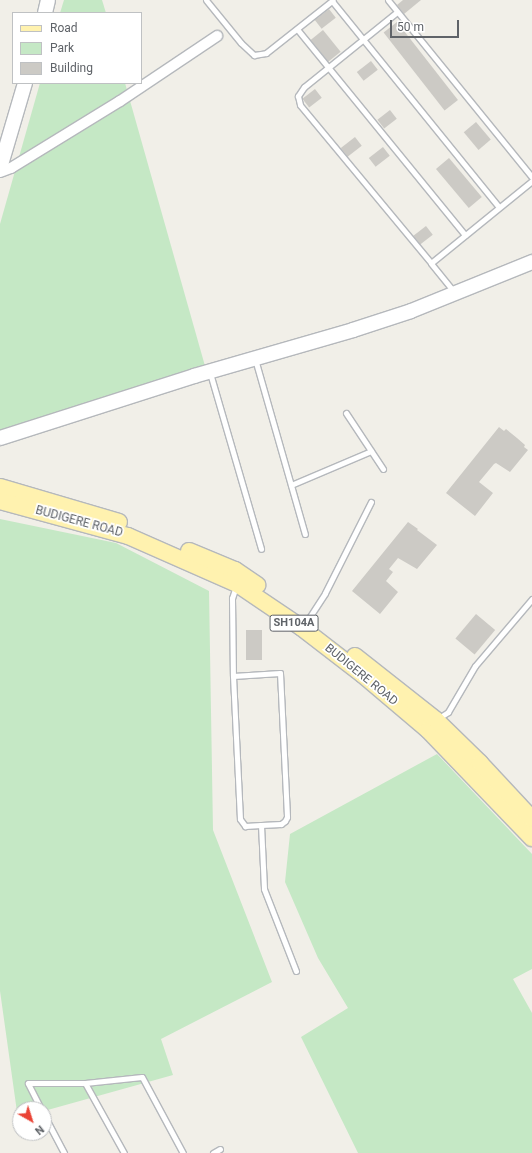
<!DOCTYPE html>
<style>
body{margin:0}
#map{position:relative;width:532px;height:1153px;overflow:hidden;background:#f1efe8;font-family:Roboto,sans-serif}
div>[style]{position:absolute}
.green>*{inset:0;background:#c5e8c5}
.building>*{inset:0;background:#cccac5;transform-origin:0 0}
.roads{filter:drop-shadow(1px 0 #b5b8bc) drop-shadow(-1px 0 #b5b8bc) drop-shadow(0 1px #b5b8bc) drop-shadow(0 -1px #b5b8bc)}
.lane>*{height:5px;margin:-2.5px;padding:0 2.5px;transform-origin:2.5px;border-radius:2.5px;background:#fff}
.street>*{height:10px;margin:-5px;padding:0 5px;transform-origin:5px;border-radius:5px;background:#fff}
.secondary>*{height:14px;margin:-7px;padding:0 7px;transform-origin:7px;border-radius:7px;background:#fff}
.primary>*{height:16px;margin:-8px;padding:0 8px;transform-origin:8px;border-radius:8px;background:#fff2af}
span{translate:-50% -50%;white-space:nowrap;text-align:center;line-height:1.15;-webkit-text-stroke:3.5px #fff;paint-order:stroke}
.shield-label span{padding:1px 3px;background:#fff;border:1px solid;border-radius:3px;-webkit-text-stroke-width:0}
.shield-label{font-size:11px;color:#5f6368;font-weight:700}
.street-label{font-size:12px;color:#5f6368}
.legend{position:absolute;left:12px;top:12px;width:130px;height:72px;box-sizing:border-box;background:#fff;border:1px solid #bfc1c3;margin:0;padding:5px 7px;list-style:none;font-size:12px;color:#5f6368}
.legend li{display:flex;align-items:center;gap:8px;height:20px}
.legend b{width:20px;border:1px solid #bfc1c3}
.north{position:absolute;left:12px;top:1101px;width:40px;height:40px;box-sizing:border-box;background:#fff;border:1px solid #bfc1c3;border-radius:50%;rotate:141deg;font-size:11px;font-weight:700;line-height:16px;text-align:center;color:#5f6368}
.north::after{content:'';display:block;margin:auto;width:14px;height:18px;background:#ea4335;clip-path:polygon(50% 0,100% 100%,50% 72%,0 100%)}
.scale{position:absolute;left:390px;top:20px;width:69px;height:18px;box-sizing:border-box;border:2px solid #5f6368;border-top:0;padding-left:5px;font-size:12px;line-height:14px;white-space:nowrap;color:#5f6368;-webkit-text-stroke:3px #fff;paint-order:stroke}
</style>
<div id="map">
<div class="green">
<div style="clip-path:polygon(64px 0,102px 0,106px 13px,60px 13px)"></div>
<div style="clip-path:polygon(40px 83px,125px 83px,205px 366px,0 430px,0 224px)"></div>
<div style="clip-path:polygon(0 519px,116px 543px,209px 591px,213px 830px,272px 982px,161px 1039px,173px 1075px,44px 1111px,44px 1109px,20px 1109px,20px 1118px,18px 1119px,0 991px)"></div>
<div style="clip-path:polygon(437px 754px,532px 854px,532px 969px,513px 979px,532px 1013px,532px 1153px,358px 1153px,301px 1037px,348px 1008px,318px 958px,285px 882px,290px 834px)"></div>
</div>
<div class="building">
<div style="clip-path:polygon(403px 0,421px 0,404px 14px,397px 5px)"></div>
<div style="left:329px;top:9px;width:11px;height:18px;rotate:52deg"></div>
<div style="left:397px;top:22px;width:99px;height:17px;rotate:52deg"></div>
<div style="left:323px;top:30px;width:28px;height:16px;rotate:51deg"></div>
<div style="left:371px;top:61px;width:11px;height:18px;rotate:52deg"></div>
<div style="left:315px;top:89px;width:11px;height:16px;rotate:52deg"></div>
<div style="left:390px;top:110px;width:11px;height:16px;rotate:52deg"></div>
<div style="left:476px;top:122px;width:23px;height:16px;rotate:50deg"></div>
<div style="left:355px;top:137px;width:11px;height:18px;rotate:52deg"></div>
<div style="left:383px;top:147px;width:11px;height:18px;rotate:52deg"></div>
<div style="left:449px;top:158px;width:51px;height:17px;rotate:50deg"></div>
<div style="left:426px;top:226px;width:11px;height:16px;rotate:52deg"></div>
<div style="clip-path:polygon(499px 427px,504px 431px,506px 429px,517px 438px,525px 445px,524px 447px,528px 450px,510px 472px,496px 463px,494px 464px,479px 482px,493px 493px,475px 516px,446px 493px)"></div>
<div style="clip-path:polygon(408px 522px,418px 529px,417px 530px,437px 545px,417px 569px,398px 558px,389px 569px,393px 572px,386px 581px,398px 592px,380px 614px,352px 591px)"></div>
<div style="left:476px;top:614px;width:25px;height:32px;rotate:40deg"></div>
<div style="left:246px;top:630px;width:16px;height:30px"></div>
</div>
<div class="roads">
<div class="lane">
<div style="left:206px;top:0;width:55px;rotate:50.9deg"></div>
<div style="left:241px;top:43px;width:18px;rotate:43deg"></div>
<div style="left:254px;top:55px;width:12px;rotate:-9deg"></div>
<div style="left:266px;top:53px;width:85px;rotate:-38.3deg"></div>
<div style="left:388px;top:0;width:228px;rotate:50.9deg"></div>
<div style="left:332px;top:1px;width:265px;rotate:51deg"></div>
<div style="left:397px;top:12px;width:119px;rotate:141.1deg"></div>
<div style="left:304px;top:87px;width:11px;rotate:124deg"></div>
<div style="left:298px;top:96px;width:9px;rotate:77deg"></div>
<div style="left:300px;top:105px;width:205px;rotate:50.3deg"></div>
<div style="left:297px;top:29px;width:266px;rotate:50.8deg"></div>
<div style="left:455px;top:293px;width:38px;rotate:-129deg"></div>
<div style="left:431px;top:263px;width:130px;rotate:-39.1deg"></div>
<div style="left:255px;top:359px;width:182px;rotate:74.1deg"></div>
<div style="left:210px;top:373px;width:183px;rotate:73.8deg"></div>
<div style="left:346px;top:413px;width:67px;rotate:56.5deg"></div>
<div style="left:291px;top:485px;width:87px;rotate:-23deg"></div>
<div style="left:236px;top:586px;width:13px;rotate:108deg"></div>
<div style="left:232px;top:598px;width:78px;rotate:89.3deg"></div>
<div style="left:233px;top:676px;width:143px;rotate:87.2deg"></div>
<div style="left:240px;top:819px;width:9px;rotate:54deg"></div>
<div style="left:245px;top:826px;width:16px;rotate:-4deg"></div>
<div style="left:261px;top:825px;width:64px;rotate:87.3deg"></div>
<div style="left:264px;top:889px;width:88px;rotate:68.7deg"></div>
<div style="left:307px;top:621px;width:33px;rotate:-57deg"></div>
<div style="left:325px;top:593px;width:102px;rotate:-63.2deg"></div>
<div style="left:233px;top:676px;width:47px;rotate:-3.7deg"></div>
<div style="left:280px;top:673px;width:144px;rotate:87.2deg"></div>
<div style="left:287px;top:817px;width:4px;rotate:117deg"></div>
<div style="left:285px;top:821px;width:5px;rotate:143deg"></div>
<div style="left:281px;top:824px;width:20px;rotate:177deg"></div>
<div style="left:437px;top:719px;width:13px;rotate:-32deg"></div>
<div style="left:448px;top:712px;width:53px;rotate:-59.6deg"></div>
<div style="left:475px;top:666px;width:88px;rotate:-49.6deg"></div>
<div style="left:85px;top:1083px;width:80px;rotate:60.9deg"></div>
<div style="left:41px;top:1109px;width:29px;rotate:-117deg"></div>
<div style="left:28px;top:1083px;width:57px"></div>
<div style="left:85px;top:1083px;width:57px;rotate:-6deg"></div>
<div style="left:142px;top:1077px;width:86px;rotate:61.7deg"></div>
<div style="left:44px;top:1115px;width:43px;rotate:62.2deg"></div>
<div style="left:213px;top:1153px;width:8px;rotate:-30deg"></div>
</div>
<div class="street">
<div style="left:0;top:172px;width:12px;rotate:-20deg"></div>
<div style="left:11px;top:168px;width:128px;rotate:-31.6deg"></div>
<div style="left:120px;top:101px;width:117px;rotate:-33.8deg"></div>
</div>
<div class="secondary">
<div style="left:45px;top:13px;width:13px;rotate:-77deg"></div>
<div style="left:0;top:168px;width:89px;rotate:-73.6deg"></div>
<div style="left:0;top:438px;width:204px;rotate:-17.7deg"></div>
<div style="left:194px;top:376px;width:166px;rotate:-16.1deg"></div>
<div style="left:353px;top:330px;width:61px;rotate:-18.1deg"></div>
<div style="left:411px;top:311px;width:131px;rotate:-22deg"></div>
</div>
<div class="primary">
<div style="left:0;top:487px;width:124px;rotate:16.4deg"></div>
<div style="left:0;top:501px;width:133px;rotate:15.3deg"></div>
<div style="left:128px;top:536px;width:119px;rotate:23.8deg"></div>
<div style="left:237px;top:584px;width:78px;rotate:34.1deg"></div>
<div style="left:302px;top:628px;width:77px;rotate:37.6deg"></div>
<div style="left:363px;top:675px;width:85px;rotate:40.2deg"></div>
<div style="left:428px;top:730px;width:150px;rotate:46.1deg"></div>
<div style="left:189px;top:551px;width:50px;rotate:22.4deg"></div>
<div style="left:235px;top:570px;width:27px;rotate:34deg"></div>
<div style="left:355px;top:656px;width:103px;rotate:38.3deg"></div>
<div style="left:436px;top:720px;width:62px;rotate:44.3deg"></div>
<div style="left:480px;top:763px;width:76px;rotate:47.1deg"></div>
</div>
</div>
<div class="shield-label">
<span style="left:294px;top:623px">SH104A</span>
</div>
<div class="street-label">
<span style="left:79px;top:522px;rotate:15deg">BUDIGERE ROAD</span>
<span style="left:361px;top:675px;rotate:39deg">BUDIGERE ROAD</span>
</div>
<ul class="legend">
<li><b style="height:5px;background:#fff2af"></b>Road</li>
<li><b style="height:11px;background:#c5e8c5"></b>Park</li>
<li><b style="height:11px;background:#cccac5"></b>Building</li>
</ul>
<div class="north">N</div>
<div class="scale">50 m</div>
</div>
